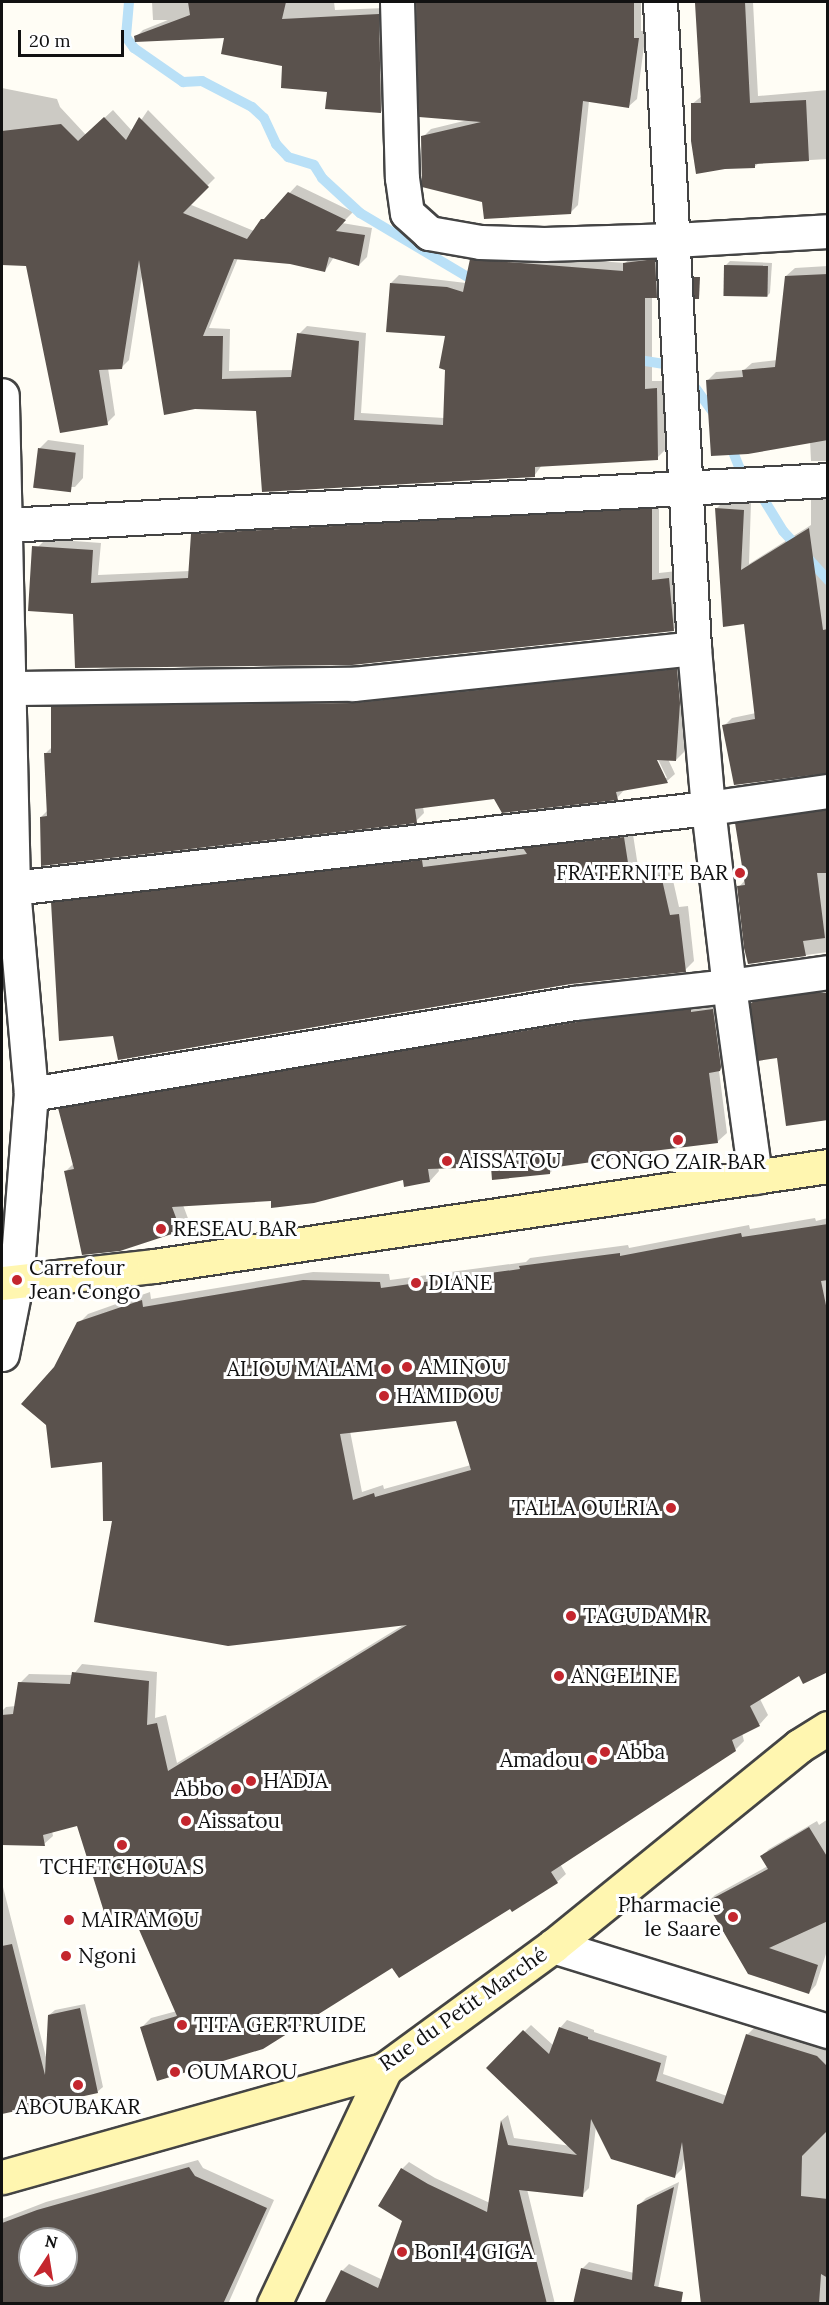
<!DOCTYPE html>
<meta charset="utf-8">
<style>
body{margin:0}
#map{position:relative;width:829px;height:2305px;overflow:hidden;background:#fffdf5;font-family:Lora,serif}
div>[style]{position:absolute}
.shadow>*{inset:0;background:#0003}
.stream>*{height:10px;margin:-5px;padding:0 5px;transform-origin:5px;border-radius:5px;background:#b9e0f7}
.building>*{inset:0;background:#5a524d;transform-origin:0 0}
.roads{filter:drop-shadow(2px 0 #444) drop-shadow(-2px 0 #444) drop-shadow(0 2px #444) drop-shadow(0 -2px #444)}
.street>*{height:33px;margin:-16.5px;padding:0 16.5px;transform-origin:16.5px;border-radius:16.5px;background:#fff}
.secondary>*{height:33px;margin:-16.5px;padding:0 16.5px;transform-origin:16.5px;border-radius:16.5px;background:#fff6b0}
.dots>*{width:16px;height:16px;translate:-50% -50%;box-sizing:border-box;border:3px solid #fff;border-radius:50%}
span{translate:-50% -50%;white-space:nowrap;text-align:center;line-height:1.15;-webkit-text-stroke:6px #fff;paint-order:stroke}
.poi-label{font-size:21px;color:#111}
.right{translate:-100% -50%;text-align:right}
.left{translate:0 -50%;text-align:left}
.street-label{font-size:21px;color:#111}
.frame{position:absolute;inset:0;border:3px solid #111;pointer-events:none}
.north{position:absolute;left:18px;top:2227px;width:60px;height:60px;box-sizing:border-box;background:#fff;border:2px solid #a0a0a0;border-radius:50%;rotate:12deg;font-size:16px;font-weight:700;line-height:24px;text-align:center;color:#111}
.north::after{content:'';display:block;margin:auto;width:21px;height:27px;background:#c4262e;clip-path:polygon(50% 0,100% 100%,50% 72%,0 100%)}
.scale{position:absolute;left:18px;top:30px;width:106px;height:27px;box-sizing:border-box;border:3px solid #111;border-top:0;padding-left:8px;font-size:18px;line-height:21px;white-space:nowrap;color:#111;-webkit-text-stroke:4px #fff;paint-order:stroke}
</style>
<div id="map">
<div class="shadow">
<div style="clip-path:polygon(152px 2px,334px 2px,335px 10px,385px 8px,388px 105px,381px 112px,328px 91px,284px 64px,226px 36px,136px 37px,143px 30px,168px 20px,153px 20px)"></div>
<div style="clip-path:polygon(416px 2px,641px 2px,641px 31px,646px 31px,637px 99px,629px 106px,589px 101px,578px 205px,570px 213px,484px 201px,423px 137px,431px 129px,468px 120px,420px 115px)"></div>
<div style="clip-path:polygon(699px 2px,753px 2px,758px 96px,828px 90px,828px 159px,759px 163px,754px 167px,692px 104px,702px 96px)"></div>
<div style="clip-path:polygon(2px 88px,57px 99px,60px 107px,86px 135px,113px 110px,133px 132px,148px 110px,215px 178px,189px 204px,254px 231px,297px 185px,353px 212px,342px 223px,372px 228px,367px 257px,359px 265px,334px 257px,325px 271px,291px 263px,238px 258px,209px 328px,230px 329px,229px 371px,294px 370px,299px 334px,307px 326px,366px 333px,361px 413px,444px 418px,447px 335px,391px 283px,399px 275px,466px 283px,471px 260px,479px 252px,625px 263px,633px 256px,662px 252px,664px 289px,656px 297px,652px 297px,652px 381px,664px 381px,665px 450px,657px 458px,542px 465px,534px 476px,257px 409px,195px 408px,142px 276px,129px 360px,121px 368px,108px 368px,115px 415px,107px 423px,28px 265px,2px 263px)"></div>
<div style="clip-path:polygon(730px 261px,772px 263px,770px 293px,766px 297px,726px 265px)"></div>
<div style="clip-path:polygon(828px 266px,828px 461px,811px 461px,810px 441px,708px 380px,716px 372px,744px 370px,752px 363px,778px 360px,786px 276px,795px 268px)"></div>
<div style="clip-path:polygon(48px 440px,84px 445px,83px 478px,75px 487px,39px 486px,40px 448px)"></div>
<div style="clip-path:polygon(828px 491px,828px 771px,724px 726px,732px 718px,756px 713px,745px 622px,716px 509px,724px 501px,751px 502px,749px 564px,811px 525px,811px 500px,819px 492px)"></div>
<div style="clip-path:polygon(659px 501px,659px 573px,677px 571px,681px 622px,673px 630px,74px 612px,38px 547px,46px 539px,101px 543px,98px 575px,190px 571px,192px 534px,200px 526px)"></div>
<div style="clip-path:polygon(evenodd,684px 662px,687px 694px,684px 752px,676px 760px,668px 759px,675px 774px,667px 781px,625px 789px,617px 798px,495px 798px,423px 807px,424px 813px,416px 821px,41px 817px,48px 810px,46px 753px,53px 746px,52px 707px,60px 699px,684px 662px,655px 753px,667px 778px,664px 778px,653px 754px,655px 753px)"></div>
<div style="clip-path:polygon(828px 804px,828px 952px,750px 963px,739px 887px,745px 880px,737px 824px,745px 816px)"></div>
<div style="clip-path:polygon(632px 828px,639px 873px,670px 867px,679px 907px,688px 906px,694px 961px,685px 970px,115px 1035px,53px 903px,62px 894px,431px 852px,432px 859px,526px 847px,534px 840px)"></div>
<div style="clip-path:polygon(828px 985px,828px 1118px,778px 1057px,752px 1005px,760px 996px)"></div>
<div style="clip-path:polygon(722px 1001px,729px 1061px,719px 1071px,727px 1133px,717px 1142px,615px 1154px,612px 1158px,557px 1165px,550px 1173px,492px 1166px,438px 1167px,439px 1171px,430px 1181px,404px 1178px,272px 1199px,183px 1205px,189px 1221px,180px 1230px,66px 1171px,74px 1163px,60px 1109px,69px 1100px,587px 1013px)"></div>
<div style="clip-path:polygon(evenodd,815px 1218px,816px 1221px,828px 1218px,828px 1670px,800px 1674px,760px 1699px,768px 1715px,760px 1724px,742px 1733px,744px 1741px,735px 1750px,560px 1864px,566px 1874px,557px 1882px,393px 1966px,142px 2027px,151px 2018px,177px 2011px,134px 1914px,78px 1825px,52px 1831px,53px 1836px,44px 1844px,2px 1843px,2px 1711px,6px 1707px,16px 1706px,20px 1683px,29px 1674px,73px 1675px,82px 1664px,157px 1672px,155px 1718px,166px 1715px,177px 1763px,405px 1624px,113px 1519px,104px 1460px,55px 1367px,79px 1323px,88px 1314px,150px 1292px,151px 1299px,313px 1272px,389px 1274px,390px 1280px,526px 1262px,530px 1258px,628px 1245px,629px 1248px,749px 1225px,750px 1229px,815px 1218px,457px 1419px,471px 1465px,384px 1489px,383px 1485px,362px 1492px,350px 1431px,457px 1419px)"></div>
<div style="clip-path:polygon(828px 1819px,828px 1957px,826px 1954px,816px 1985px,809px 1993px,708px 1902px,715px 1895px,768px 1866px,762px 1856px,769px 1849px,817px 1821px,819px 1825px)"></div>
<div style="clip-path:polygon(2px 1883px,46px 2057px,49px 2015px,55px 2010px,85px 2004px,103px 2087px,97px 2092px,4px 2111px,2px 2099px)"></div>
<div style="clip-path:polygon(567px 2020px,594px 2030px,594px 2032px,667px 2056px,663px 2074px,727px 2096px,747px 2035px,754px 2028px,802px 2042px,810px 2036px,813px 2037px,828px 2052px,828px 2304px,703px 2304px,685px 2155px,682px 2169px,675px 2176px,596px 2126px,589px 2188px,582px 2195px,527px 2189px,555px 2304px,326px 2304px,342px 2271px,349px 2264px,383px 2280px,404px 2221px,402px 2169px,409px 2162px,435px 2178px,490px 2203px,502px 2120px,508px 2115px,514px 2138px,571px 2146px,488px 2068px,531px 2025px,554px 2046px,560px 2028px)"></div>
<div style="clip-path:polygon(evenodd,198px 2160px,203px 2168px,274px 2200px,228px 2304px,2px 2304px,2px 2219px,46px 2202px,198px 2160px,30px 2239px,66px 2239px,66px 2275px,30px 2275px,30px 2239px)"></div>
<div style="clip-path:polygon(679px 2182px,655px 2304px,582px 2269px,589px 2262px,634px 2273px,639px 2205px,646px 2198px)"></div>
</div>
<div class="stream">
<div style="left:129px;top:2px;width:35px;rotate:95deg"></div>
<div style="left:126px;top:37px;width:14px;rotate:54deg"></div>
<div style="left:134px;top:48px;width:60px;rotate:34.8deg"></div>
<div style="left:183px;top:82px;width:19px;rotate:-3deg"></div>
<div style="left:202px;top:81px;width:56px;rotate:27.5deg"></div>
<div style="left:252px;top:107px;width:16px;rotate:43deg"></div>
<div style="left:264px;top:118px;width:29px;rotate:65deg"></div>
<div style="left:276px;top:144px;width:18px;rotate:47deg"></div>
<div style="left:288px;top:157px;width:27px;rotate:17deg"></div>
<div style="left:314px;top:165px;width:15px;rotate:58deg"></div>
<div style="left:322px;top:178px;width:52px;rotate:42.6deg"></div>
<div style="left:360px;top:213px;width:137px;rotate:30.7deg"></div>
<div style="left:633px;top:359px;width:44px;rotate:9.2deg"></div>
<div style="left:691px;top:382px;width:41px;rotate:54deg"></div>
<div style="left:729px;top:442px;width:32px;rotate:68deg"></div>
<div style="left:741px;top:472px;width:10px;rotate:45deg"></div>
<div style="left:758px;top:490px;width:48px;rotate:58.6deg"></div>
<div style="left:783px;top:531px;width:67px;rotate:47.4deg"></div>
</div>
<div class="building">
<div style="clip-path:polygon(188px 2px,286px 2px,282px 19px,379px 14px,381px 113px,325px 109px,327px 92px,281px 88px,282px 66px,221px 54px,224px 38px,135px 42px,134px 36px,190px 15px)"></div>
<div style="clip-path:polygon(416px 2px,634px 2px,634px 38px,639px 38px,629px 108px,583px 101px,571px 214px,484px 219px,482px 202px,422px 187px,421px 136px,481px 122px,419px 117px)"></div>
<div style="clip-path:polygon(745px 2px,750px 103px,806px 100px,809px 161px,755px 164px,755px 168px,725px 169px,696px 174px,691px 141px,691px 103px,701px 103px,695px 3px)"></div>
<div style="clip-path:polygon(104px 117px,126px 140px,139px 117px,209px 187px,183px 213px,247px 239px,261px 219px,264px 219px,288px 192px,346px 220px,336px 231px,365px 235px,359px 266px,329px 257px,325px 272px,290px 264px,234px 259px,203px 336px,223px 336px,222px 379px,291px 377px,297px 333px,359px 341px,354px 420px,443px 425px,445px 370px,439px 368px,445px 336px,386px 332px,390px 283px,447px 287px,463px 292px,470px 259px,623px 271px,623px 263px,655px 259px,657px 298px,645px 298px,645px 389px,657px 388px,658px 460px,535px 467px,535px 477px,262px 492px,256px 411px,195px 409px,164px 415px,139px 260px,122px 369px,99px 370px,108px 425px,60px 433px,26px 266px,2px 265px,2px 131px,61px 124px,78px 141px)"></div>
<div style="left:724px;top:265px;width:44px;height:31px;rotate:1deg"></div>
<div style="clip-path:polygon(828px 274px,828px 440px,748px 454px,711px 456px,706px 380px,743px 377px,742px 370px,775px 367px,785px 276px)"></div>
<div style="clip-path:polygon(693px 277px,700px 277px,699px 299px,694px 299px)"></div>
<div style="left:38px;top:448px;width:38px;height:40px;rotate:7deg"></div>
<div style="clip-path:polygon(652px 508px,652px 580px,669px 578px,674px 631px,352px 665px,75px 668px,73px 614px,28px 611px,32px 546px,93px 550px,91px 583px,188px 578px,191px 534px)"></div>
<div style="clip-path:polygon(715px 508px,744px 510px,741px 570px,809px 528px,823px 630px,828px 629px,828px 773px,734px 785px,722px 725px,755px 719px,744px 624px,723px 627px)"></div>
<div style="clip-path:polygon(677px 669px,680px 703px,676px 761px,657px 760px,668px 783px,616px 792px,618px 800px,502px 813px,494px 799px,415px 809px,417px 823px,41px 866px,40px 817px,47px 816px,44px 753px,51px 753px,51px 706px,355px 703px)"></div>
<div style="clip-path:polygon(828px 810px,828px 873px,817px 873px,825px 938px,803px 941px,806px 956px,748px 964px,744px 948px,737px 886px,745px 885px,735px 823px)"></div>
<div style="clip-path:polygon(624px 837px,631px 882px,661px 875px,670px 915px,679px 914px,686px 972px,571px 984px,118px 1060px,113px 1036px,59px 1041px,51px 902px,422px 860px,423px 867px,527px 854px,523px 848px)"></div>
<div style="clip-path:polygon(811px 993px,828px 993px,828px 1120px,786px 1126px,777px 1058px,758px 1061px,750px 1004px,754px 1001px)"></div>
<div style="clip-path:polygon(691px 1009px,691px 1012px,713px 1009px,721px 1067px,720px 1071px,709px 1073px,718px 1143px,612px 1156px,613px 1159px,550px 1168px,550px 1174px,492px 1180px,491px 1167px,428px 1169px,430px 1182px,404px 1187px,403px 1180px,314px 1203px,271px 1208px,271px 1201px,172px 1207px,181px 1231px,120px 1251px,82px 1255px,64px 1171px,74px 1169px,58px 1108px,577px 1022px)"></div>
<div style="clip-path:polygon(evenodd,828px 1224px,828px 1280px,821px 1281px,828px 1315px,828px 1672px,803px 1684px,799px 1676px,750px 1706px,760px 1726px,732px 1740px,736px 1751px,551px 1872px,558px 1883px,512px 1912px,510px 1909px,399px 1978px,392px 1968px,263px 2049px,157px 2081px,140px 2027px,177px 2016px,133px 1916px,105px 1915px,77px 1826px,43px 1835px,45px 1846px,2px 1845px,2px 1715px,13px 1714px,18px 1682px,70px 1684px,72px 1672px,149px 1681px,147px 1725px,157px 1723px,168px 1771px,407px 1625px,228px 1646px,94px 1622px,112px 1521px,103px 1521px,102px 1462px,51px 1468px,46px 1425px,21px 1404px,54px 1367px,77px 1322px,142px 1300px,143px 1307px,303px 1280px,380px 1282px,381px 1288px,520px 1269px,519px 1266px,620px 1253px,620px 1256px,741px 1233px,742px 1237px,828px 1224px,456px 1421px,471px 1470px,375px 1497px,374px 1493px,353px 1500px,340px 1434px,456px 1421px)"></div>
<div style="clip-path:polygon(809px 1827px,828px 1858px,828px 1921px,769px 1948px,818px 1965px,809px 1994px,748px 1974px,706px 1902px,768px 1869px,760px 1856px)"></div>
<div style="clip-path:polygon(12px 1944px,45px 2075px,48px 2015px,80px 2008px,98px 2093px,2px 2114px,2px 1946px)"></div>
<div style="clip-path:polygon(559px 2027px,588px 2037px,588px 2039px,661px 2063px,656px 2081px,723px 2104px,746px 2034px,817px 2056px,828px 2067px,828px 2130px,802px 2156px,801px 2196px,828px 2199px,828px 2278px,821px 2274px,819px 2304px,701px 2304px,682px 2142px,675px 2178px,611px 2159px,591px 2119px,583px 2197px,519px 2190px,547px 2304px,324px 2304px,341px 2270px,378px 2288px,402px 2221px,378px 2206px,401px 2168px,428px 2184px,487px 2212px,501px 2120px,508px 2145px,577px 2155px,486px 2068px,523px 2030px,549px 2054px)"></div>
<div style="clip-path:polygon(evenodd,189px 2167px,195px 2176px,267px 2208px,223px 2304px,2px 2304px,2px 2223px,37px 2210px,189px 2167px,30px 2239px,66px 2239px,66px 2275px,30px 2275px,30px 2239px)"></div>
<div style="clip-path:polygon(674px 2187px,654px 2286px,683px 2292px,681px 2304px,573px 2304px,581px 2268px,632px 2280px,637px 2205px)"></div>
</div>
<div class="roads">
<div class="street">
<div style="left:397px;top:2px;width:176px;rotate:88.4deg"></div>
<div style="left:402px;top:178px;width:35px;rotate:82deg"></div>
<div style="left:407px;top:213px;width:30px;rotate:42deg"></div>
<div style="left:429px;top:233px;width:52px;rotate:10deg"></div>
<div style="left:480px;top:242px;width:64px;rotate:1.8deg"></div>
<div style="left:544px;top:244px;width:130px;rotate:-1.8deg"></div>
<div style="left:674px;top:240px;width:154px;rotate:-3.3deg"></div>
<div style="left:660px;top:2px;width:647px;rotate:86.99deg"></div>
<div style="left:694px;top:648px;width:161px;rotate:85deg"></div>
<div style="left:708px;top:808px;width:179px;rotate:83.3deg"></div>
<div style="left:729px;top:986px;width:193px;rotate:82.2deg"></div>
<div style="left:6px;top:525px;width:823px;rotate:-3.13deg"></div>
<div style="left:10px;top:688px;width:343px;rotate:-0.7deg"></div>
<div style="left:353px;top:684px;width:343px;rotate:-6deg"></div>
<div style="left:13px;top:888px;width:700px;rotate:-6.57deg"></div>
<div style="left:708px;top:808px;width:121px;rotate:-8.1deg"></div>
<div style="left:31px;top:1094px;width:551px;rotate:-9.51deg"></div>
<div style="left:574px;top:1003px;width:156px;rotate:-6.3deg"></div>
<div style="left:729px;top:986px;width:100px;rotate:-8deg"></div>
<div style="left:2px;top:1354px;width:72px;rotate:-78.8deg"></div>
<div style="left:16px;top:1283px;width:190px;rotate:-85.5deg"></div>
<div style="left:31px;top:1094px;width:207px;rotate:-95deg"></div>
<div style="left:13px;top:888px;width:493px;rotate:-91.3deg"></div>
<div style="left:553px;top:1946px;width:288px;rotate:17.2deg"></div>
</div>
<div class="secondary">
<div style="left:2px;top:1283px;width:153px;rotate:-6.4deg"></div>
<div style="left:154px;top:1266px;width:681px;rotate:-8.44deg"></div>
<div style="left:2px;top:2177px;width:398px;rotate:-15.7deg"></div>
<div style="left:385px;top:2069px;width:208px;rotate:-36.2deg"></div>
<div style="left:553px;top:1946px;width:317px;rotate:-39.1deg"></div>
<div style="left:799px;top:1746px;width:34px;rotate:-32deg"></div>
<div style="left:274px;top:2304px;width:260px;rotate:-64.7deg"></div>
</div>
</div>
<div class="dots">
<div style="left:740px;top:873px;background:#c4262e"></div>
<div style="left:678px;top:1140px;background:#c4262e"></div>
<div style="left:447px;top:1161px;background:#c4262e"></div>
<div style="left:161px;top:1229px;background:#c4262e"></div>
<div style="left:17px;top:1280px;background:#c4262e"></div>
<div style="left:416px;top:1283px;background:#c4262e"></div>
<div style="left:407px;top:1367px;background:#c4262e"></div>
<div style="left:386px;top:1369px;background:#c4262e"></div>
<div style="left:384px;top:1396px;background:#c4262e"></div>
<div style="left:671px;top:1508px;background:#c4262e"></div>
<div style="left:571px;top:1616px;background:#c4262e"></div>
<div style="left:559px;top:1676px;background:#c4262e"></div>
<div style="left:605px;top:1752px;background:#c4262e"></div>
<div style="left:592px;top:1760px;background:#c4262e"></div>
<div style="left:251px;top:1781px;background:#c4262e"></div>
<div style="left:236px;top:1789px;background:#c4262e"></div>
<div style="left:186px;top:1821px;background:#c4262e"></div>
<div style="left:122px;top:1845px;background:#c4262e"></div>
<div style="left:733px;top:1917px;background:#c4262e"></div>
<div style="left:69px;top:1920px;background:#c4262e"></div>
<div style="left:66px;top:1956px;background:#c4262e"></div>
<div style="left:182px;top:2025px;background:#c4262e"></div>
<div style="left:175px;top:2072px;background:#c4262e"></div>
<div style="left:78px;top:2085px;background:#c4262e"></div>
<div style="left:402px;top:2252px;background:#c4262e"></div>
</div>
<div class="poi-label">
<span class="right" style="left:728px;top:873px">FRATERNITE BAR</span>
<span class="left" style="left:459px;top:1161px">AISSATOU</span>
<span style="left:678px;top:1162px">CONGO ZAIR BAR</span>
<span class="left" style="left:173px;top:1229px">RESEAU BAR</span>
<span class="left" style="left:29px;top:1280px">Carrefour<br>Jean Congo</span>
<span class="left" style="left:428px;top:1283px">DIANE</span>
<span class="left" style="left:419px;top:1367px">AMINOU</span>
<span class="right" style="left:374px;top:1369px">ALIOU MALAM</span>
<span class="left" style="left:396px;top:1396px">HAMIDOU</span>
<span class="right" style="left:659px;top:1508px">TALLA OULRIA</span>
<span class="left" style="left:583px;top:1616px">TAGUDAM R</span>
<span class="left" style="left:571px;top:1676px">ANGELINE</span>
<span class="left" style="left:617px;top:1752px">Abba</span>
<span class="right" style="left:580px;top:1760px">Amadou</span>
<span class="left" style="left:263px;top:1781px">HADJA</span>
<span class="right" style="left:224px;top:1789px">Abbo</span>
<span class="left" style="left:198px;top:1821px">Aissatou</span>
<span style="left:122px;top:1867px">TCHETCHOUA S</span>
<span class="right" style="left:721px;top:1917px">Pharmacie<br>le Saare</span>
<span class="left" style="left:81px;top:1920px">MAIRAMOU</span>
<span class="left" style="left:78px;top:1956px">Ngoni</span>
<span class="left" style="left:194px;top:2025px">TITA GERTRUIDE</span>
<span class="left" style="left:187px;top:2072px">OUMAROU</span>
<span style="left:78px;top:2107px">ABOUBAKAR</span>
<span class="left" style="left:414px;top:2252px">BonI 4 GIGA</span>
</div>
<div class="street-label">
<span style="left:463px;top:2009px;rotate:-35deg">Rue du Petit Marché</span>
</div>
<div class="frame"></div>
<div class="north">N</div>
<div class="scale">20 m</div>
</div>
